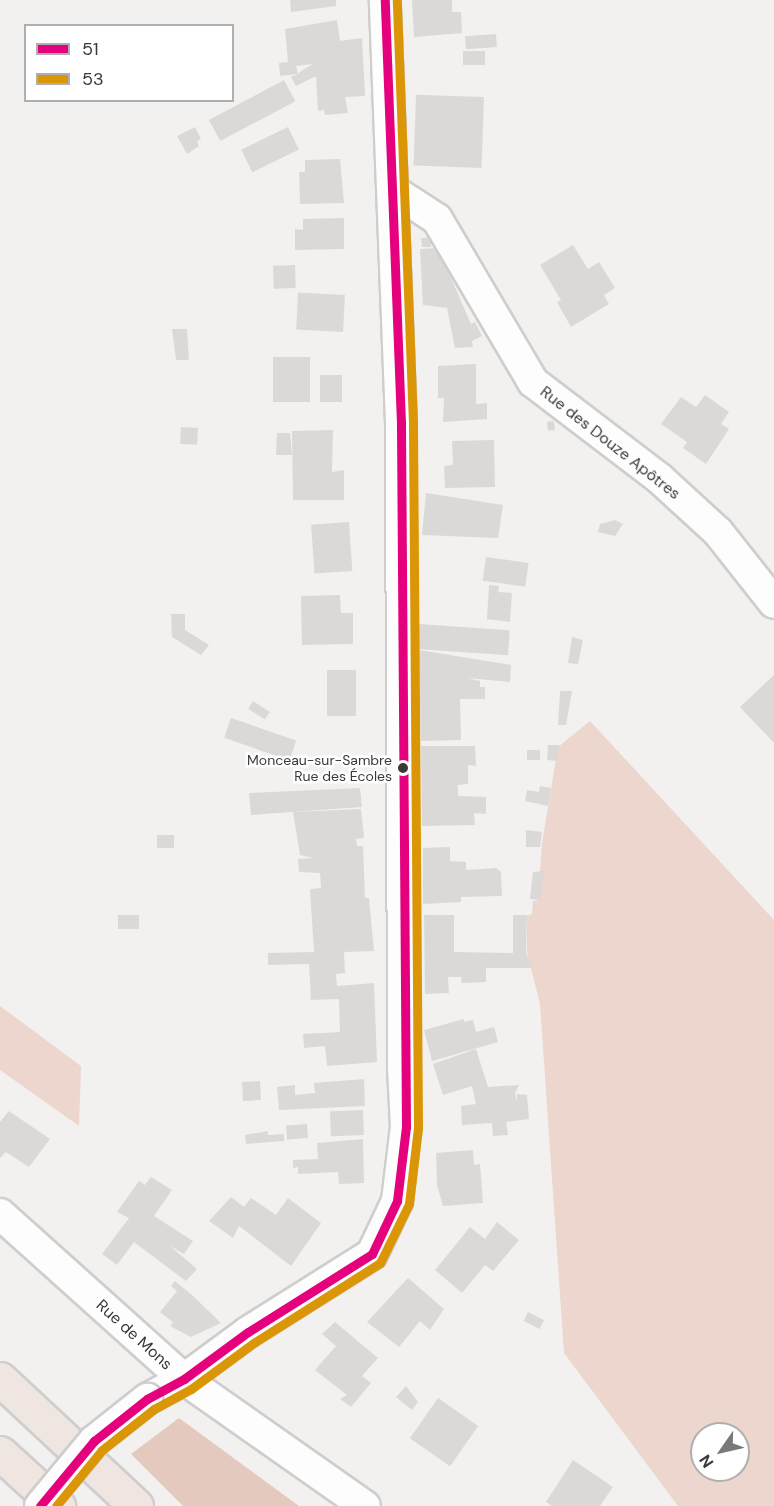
<!DOCTYPE html>
<meta charset="utf-8">
<style>
body{margin:0}
#map{position:relative;width:774px;height:1506px;overflow:hidden;background:#f3f1ef;font-family:"DM Sans",sans-serif}
div>[style]{position:absolute}
.green>*{inset:0;background:#ecd6cd}
.forest>*{inset:0;background:#e4c9bf}
.building>*{inset:0;background:#dbd9d8;transform-origin:0 0}
.roads{filter:drop-shadow(2px 0 #cfcecc) drop-shadow(-2px 0 #cfcecc) drop-shadow(0 2px #cfcecc) drop-shadow(0 -2px #cfcecc)}
.street>*{height:30px;margin:-15px;padding:0 15px;transform-origin:15px;border-radius:15px;background:#fdfdfd}
.highway>*{height:33px;margin:-16.5px;padding:0 16.5px;transform-origin:16.5px;border-radius:16.5px;background:#efe6e2}
.bridges{filter:drop-shadow(2px 0 #cfcecc) drop-shadow(-2px 0 #cfcecc) drop-shadow(0 2px #cfcecc) drop-shadow(0 -2px #cfcecc)}
.street-bridge>*{height:30px;margin:-15px;padding:0 15px;transform-origin:15px;border-radius:15px;background:#fdfdfd}
.bus-1>*{height:9px;margin:-4.5px;padding:0 4.5px;transform-origin:4.5px;border-radius:4.5px;background:#e5007d}
.bus-2>*{height:9px;margin:-4.5px;padding:0 4.5px;transform-origin:4.5px;border-radius:4.5px;background:#db9608}
.dots>*{width:16px;height:16px;translate:-50% -50%;box-sizing:border-box;border:3px solid #fffefe;border-radius:50%}
span{translate:-50% -50%;white-space:nowrap;text-align:center;line-height:1.15;-webkit-text-stroke:5px #fffefe;paint-order:stroke}
.bus-label{font-size:14px;color:#3a3938}
.right{translate:-100% -50%;text-align:right}
.street-label{font-size:16px;color:#3a3938}
.legend{position:absolute;left:24px;top:24px;width:210px;height:78px;box-sizing:border-box;background:#fffefe;border:2px solid #b0afaf;margin:0;padding:8px 10px;list-style:none;font-size:18px;color:#3a3938}
.legend li{display:flex;align-items:center;gap:12px;height:30px}
.legend b{width:30px;border:2px solid #b0afaf}
.north{position:absolute;left:690px;top:1422px;width:60px;height:60px;box-sizing:border-box;background:#fffefe;border:2px solid #b0afaf;border-radius:50%;rotate:236deg;font-size:16px;font-weight:700;line-height:24px;text-align:center;color:#3a3938}
.north::after{content:'';display:block;margin:auto;width:21px;height:27px;background:#7b7978;clip-path:polygon(50% 0,100% 100%,50% 72%,0 100%)}
</style>
<div id="map">
<div class="green">
<div style="clip-path:polygon(evenodd,590px 721px,774px 920px,774px 1506px,678px 1506px,564px 1353px,540px 1004px,527px 952px,527px 916px,532px 914px,533px 901px,538px 900px,542px 843px,558px 747px,590px 721px,702px 1434px,738px 1434px,738px 1470px,702px 1470px,702px 1434px)"></div>
<div style="clip-path:polygon(0 1006px,81px 1066px,79px 1126px,0 1070px)"></div>
</div>
<div class="forest">
<div style="clip-path:polygon(179px 1418px,299px 1506px,183px 1506px,131px 1454px)"></div>
</div>
<div class="building">
<div style="clip-path:polygon(290px 0,336px 0,336px 6px,291px 12px)"></div>
<div style="clip-path:polygon(412px 0,452px 0,452px 12px,461px 12px,462px 33px,414px 37px)"></div>
<div style="clip-path:polygon(evenodd,337px 20px,340px 41px,362px 38px,365px 96px,345px 97px,348px 113px,325px 115px,324px 110px,318px 111px,316px 76px,296px 86px,291px 77px,298px 74px,280px 76px,279px 63px,288px 62px,285px 29px,337px 20px,313px 64px,301px 71px,298px 74px,296px 66px,313px 64px)"></div>
<div style="left:496px;top:34px;width:13px;height:31px;rotate:86deg"></div>
<div style="left:463px;top:51px;width:22px;height:14px"></div>
<div style="left:284px;top:80px;width:24px;height:85px;rotate:62deg"></div>
<div style="left:484px;top:97px;width:71px;height:68px;rotate:92deg"></div>
<div style="clip-path:polygon(195px 127px,201px 139px,197px 141px,199px 146px,187px 154px,177px 136px)"></div>
<div style="left:288px;top:127px;width:25px;height:52px;rotate:64deg"></div>
<div style="clip-path:polygon(340px 159px,344px 203px,300px 204px,299px 172px,305px 172px,305px 160px)"></div>
<div style="clip-path:polygon(344px 218px,344px 249px,295px 250px,295px 229px,303px 230px,303px 219px)"></div>
<div style="clip-path:polygon(431px 237px,431px 247px,422px 247px,421px 238px)"></div>
<div style="clip-path:polygon(573px 245px,588px 269px,599px 262px,615px 288px,604px 295px,609px 304px,571px 327px,557px 302px,561px 300px,540px 265px)"></div>
<div style="clip-path:polygon(438px 248px,471px 324px,475px 322px,482px 336px,472px 341px,473px 347px,455px 348px,447px 308px,423px 305px,420px 249px)"></div>
<div style="left:295px;top:265px;width:23px;height:22px;rotate:88deg"></div>
<div style="left:345px;top:295px;width:37px;height:47px;rotate:93deg"></div>
<div style="clip-path:polygon(172px 329px,187px 329px,189px 360px,176px 360px)"></div>
<div style="left:310px;top:357px;width:45px;height:37px;rotate:90deg"></div>
<div style="clip-path:polygon(476px 364px,476px 404px,487px 403px,487px 419px,443px 422px,444px 398px,438px 398px,438px 366px)"></div>
<div style="left:320px;top:375px;width:22px;height:27px"></div>
<div style="clip-path:polygon(705px 395px,729px 412px,721px 424px,729px 429px,706px 464px,683px 448px,687px 442px,661px 424px,681px 397px,696px 407px)"></div>
<div style="left:554px;top:421px;width:9px;height:7px;rotate:84deg"></div>
<div style="left:181px;top:427px;width:17px;height:17px;rotate:3deg"></div>
<div style="clip-path:polygon(333px 430px,332px 472px,344px 470px,344px 500px,293px 500px,292px 431px)"></div>
<div style="clip-path:polygon(277px 433px,290px 433px,292px 455px,276px 455px)"></div>
<div style="clip-path:polygon(494px 440px,495px 487px,445px 488px,444px 466px,453px 465px,452px 441px)"></div>
<div style="clip-path:polygon(426px 493px,503px 505px,498px 538px,422px 535px)"></div>
<div style="clip-path:polygon(615px 520px,623px 524px,615px 536px,598px 532px,600px 524px)"></div>
<div style="left:349px;top:522px;width:49px;height:38px;rotate:86deg"></div>
<div style="left:486px;top:557px;width:43px;height:24px;rotate:8deg"></div>
<div style="clip-path:polygon(489px 585px,499px 586px,498px 592px,512px 593px,510px 622px,487px 619px)"></div>
<div style="clip-path:polygon(340px 595px,341px 613px,353px 613px,353px 644px,302px 645px,301px 596px)"></div>
<div style="clip-path:polygon(171px 614px,185px 614px,185px 630px,209px 645px,201px 655px,172px 637px)"></div>
<div style="left:419px;top:624px;width:91px;height:25px;rotate:4deg"></div>
<div style="clip-path:polygon(572px 637px,583px 640px,578px 664px,568px 663px)"></div>
<div style="clip-path:polygon(419px 650px,511px 665px,510px 682px,467px 678px,480px 681px,480px 687px,485px 687px,485px 699px,460px 699px,461px 740px,421px 741px)"></div>
<div style="left:356px;top:670px;width:46px;height:29px;rotate:90deg"></div>
<div style="clip-path:polygon(774px 675px,774px 743px,740px 707px)"></div>
<div style="clip-path:polygon(560px 691px,572px 691px,566px 725px,558px 725px)"></div>
<div style="left:253px;top:701px;width:20px;height:9px;rotate:33deg"></div>
<div style="left:231px;top:718px;width:69px;height:21px;rotate:19deg"></div>
<div style="clip-path:polygon(548px 745px,559px 745px,557px 761px,547px 760px)"></div>
<div style="clip-path:polygon(421px 746px,475px 746px,476px 766px,468px 765px,468px 784px,458px 785px,458px 796px,486px 797px,486px 814px,474px 813px,475px 825px,422px 826px)"></div>
<div style="left:527px;top:750px;width:13px;height:10px"></div>
<div style="clip-path:polygon(540px 786px,551px 788px,548px 806px,525px 801px,527px 790px,539px 792px)"></div>
<div style="clip-path:polygon(360px 788px,362px 807px,251px 815px,249px 793px)"></div>
<div style="clip-path:polygon(361px 809px,364px 838px,356px 839px,357px 846px,363px 846px,365px 898px,369px 898px,374px 951px,344px 952px,345px 973px,336px 974px,337px 986px,374px 983px,377px 1062px,327px 1066px,325px 1046px,304px 1048px,303px 1034px,340px 1032px,339px 999px,311px 1000px,309px 964px,268px 965px,268px 953px,314px 952px,310px 889px,321px 888px,320px 873px,299px 872px,298px 859px,313px 858px,300px 855px,293px 812px)"></div>
<div style="clip-path:polygon(526px 830px,542px 832px,540px 847px,526px 847px)"></div>
<div style="left:174px;top:835px;width:13px;height:17px;rotate:90deg"></div>
<div style="clip-path:polygon(450px 847px,450px 861px,466px 862px,466px 870px,496px 868px,501px 872px,502px 896px,461px 897px,461px 902px,423px 904px,423px 848px)"></div>
<div style="clip-path:polygon(544px 871px,540px 900px,530px 899px,533px 872px)"></div>
<div style="left:118px;top:915px;width:21px;height:14px"></div>
<div style="clip-path:polygon(424px 915px,454px 915px,454px 952px,513px 953px,513px 915px,527px 915px,526px 952px,532px 968px,486px 968px,486px 982px,461px 983px,462px 977px,448px 977px,449px 993px,425px 994px)"></div>
<div style="clip-path:polygon(464px 1019px,464px 1022px,473px 1020px,476px 1032px,494px 1027px,498px 1042px,432px 1061px,424px 1030px)"></div>
<div style="clip-path:polygon(476px 1049px,488px 1087px,519px 1085px,515px 1093px,517px 1102px,517px 1094px,527px 1095px,529px 1119px,506px 1122px,508px 1135px,493px 1136px,492px 1123px,462px 1125px,461px 1106px,476px 1104px,472px 1086px,443px 1095px,433px 1064px)"></div>
<div style="clip-path:polygon(364px 1079px,365px 1106px,279px 1110px,277px 1087px,295px 1085px,295px 1095px,315px 1093px,314px 1083px)"></div>
<div style="left:260px;top:1081px;width:19px;height:18px;rotate:87deg"></div>
<div style="left:363px;top:1110px;width:25px;height:33px;rotate:88deg"></div>
<div style="clip-path:polygon(9px 1111px,50px 1139px,29px 1167px,6px 1152px,0 1158px,0 1122px)"></div>
<div style="left:307px;top:1124px;width:14px;height:21px;rotate:86deg"></div>
<div style="clip-path:polygon(268px 1131px,268px 1135px,284px 1134px,284px 1141px,246px 1144px,245px 1135px)"></div>
<div style="clip-path:polygon(363px 1139px,364px 1183px,339px 1184px,338px 1172px,298px 1174px,298px 1167px,293px 1168px,293px 1160px,318px 1159px,317px 1143px)"></div>
<div style="clip-path:polygon(473px 1150px,474px 1165px,480px 1164px,483px 1203px,443px 1206px,437px 1185px,436px 1153px)"></div>
<div style="clip-path:polygon(151px 1177px,172px 1190px,154px 1216px,193px 1241px,184px 1254px,170px 1246px,197px 1269px,186px 1281px,134px 1242px,117px 1265px,102px 1254px,129px 1218px,117px 1212px,139px 1181px,145px 1185px)"></div>
<div style="clip-path:polygon(231px 1197px,244px 1207px,251px 1198px,276px 1215px,288px 1198px,321px 1223px,291px 1266px,239px 1226px,233px 1238px,209px 1221px)"></div>
<div style="clip-path:polygon(497px 1222px,519px 1240px,493px 1271px,485px 1265px,462px 1293px,435px 1270px,470px 1227px,485px 1239px)"></div>
<div style="clip-path:polygon(408px 1278px,444px 1309px,430px 1330px,420px 1321px,399px 1347px,367px 1322px)"></div>
<div style="clip-path:polygon(175px 1281px,192px 1295px,221px 1323px,191px 1337px,170px 1326px,173px 1322px,160px 1312px,177px 1291px,171px 1286px)"></div>
<div style="left:528px;top:1312px;width:18px;height:10px;rotate:27deg"></div>
<div style="clip-path:polygon(335px 1322px,378px 1358px,362px 1376px,371px 1383px,351px 1407px,340px 1399px,347px 1395px,315px 1370px,336px 1346px,322px 1334px)"></div>
<div style="clip-path:polygon(406px 1386px,418px 1402px,412px 1410px,396px 1397px)"></div>
<div style="left:438px;top:1398px;width:49px;height:49px;rotate:35deg"></div>
<div style="clip-path:polygon(573px 1460px,613px 1487px,600px 1506px,552px 1506px,546px 1502px)"></div>
</div>
<div class="roads">
<div class="street">
<div style="left:394px;top:191px;width:51px;rotate:33.1deg"></div>
<div style="left:437px;top:219px;width:189px;rotate:59.5deg"></div>
<div style="left:533px;top:382px;width:158px;rotate:37.3deg"></div>
<div style="left:659px;top:478px;width:80px;rotate:42.5deg"></div>
<div style="left:718px;top:532px;width:90px;rotate:51.7deg"></div>
<div style="left:0;top:1214px;width:247px;rotate:41.9deg"></div>
<div style="left:184px;top:1379px;width:221px;rotate:35.1deg"></div>
<div style="left:147px;top:1399px;width:42px;rotate:-28.4deg"></div>
<div style="left:184px;top:1379px;width:79px;rotate:-36.3deg"></div>
<div style="left:248px;top:1332px;width:146px;rotate:-32.2deg"></div>
<div style="left:372px;top:1254px;width:59px;rotate:-64.7deg"></div>
<div style="left:397px;top:1201px;width:75px;rotate:-83.1deg"></div>
<div style="left:406px;top:1127px;width:60px;rotate:-92.9deg"></div>
<div style="left:403px;top:1067px;width:644px;rotate:-90.18deg"></div>
<div style="left:401px;top:423px;width:423px;rotate:-92.2deg"></div>
</div>
<div class="highway">
<div style="left:0;top:1379px;width:186px;rotate:43deg"></div>
<div style="left:0;top:1453px;width:79px;rotate:42.4deg"></div>
</div>
</div>
<div class="bridges">
<div class="street-bridge">
<div style="left:40px;top:1506px;width:85px;rotate:-50.3deg"></div>
<div style="left:94px;top:1441px;width:68px;rotate:-38.4deg"></div>
</div>
</div>
<div class="bus-1">
<div style="left:40px;top:1506px;width:85px;rotate:-50.3deg"></div>
<div style="left:94px;top:1441px;width:68px;rotate:-38.4deg"></div>
<div style="left:147px;top:1399px;width:42px;rotate:-28.4deg"></div>
<div style="left:184px;top:1379px;width:79px;rotate:-36.3deg"></div>
<div style="left:248px;top:1332px;width:146px;rotate:-32.2deg"></div>
<div style="left:372px;top:1254px;width:59px;rotate:-64.7deg"></div>
<div style="left:397px;top:1201px;width:75px;rotate:-83.1deg"></div>
<div style="left:406px;top:1127px;width:704px;rotate:-90.41deg"></div>
<div style="left:401px;top:423px;width:423px;rotate:-92.2deg"></div>
</div>
<div class="bus-2">
<div style="left:56px;top:1506px;width:72px;rotate:-50.6deg"></div>
<div style="left:102px;top:1450px;width:66px;rotate:-38.3deg"></div>
<div style="left:154px;top:1409px;width:42px;rotate:-28.4deg"></div>
<div style="left:191px;top:1389px;width:79px;rotate:-36.3deg"></div>
<div style="left:255px;top:1342px;width:148px;rotate:-32.3deg"></div>
<div style="left:380px;top:1263px;width:66px;rotate:-63.8deg"></div>
<div style="left:409px;top:1204px;width:78px;rotate:-83.3deg"></div>
<div style="left:418px;top:1127px;width:704px;rotate:-90.41deg"></div>
<div style="left:413px;top:423px;width:423px;rotate:-92.2deg"></div>
</div>
<div class="dots">
<div style="left:403px;top:768px;background:#3a3938"></div>
</div>
<div class="bus-label">
<span class="right" style="left:392px;top:768px">Monceau-sur-Sambre<br>Rue des Écoles</span>
</div>
<div class="street-label">
<span style="left:610px;top:443px;rotate:38deg">Rue des Douze Apôtres</span>
<span style="left:134px;top:1335px;rotate:42deg">Rue de Mons</span>
</div>
<ul class="legend">
<li><b style="height:8px;background:#e5007d"></b>51</li>
<li><b style="height:8px;background:#db9608"></b>53</li>
</ul>
<div class="north">N</div>
</div>
